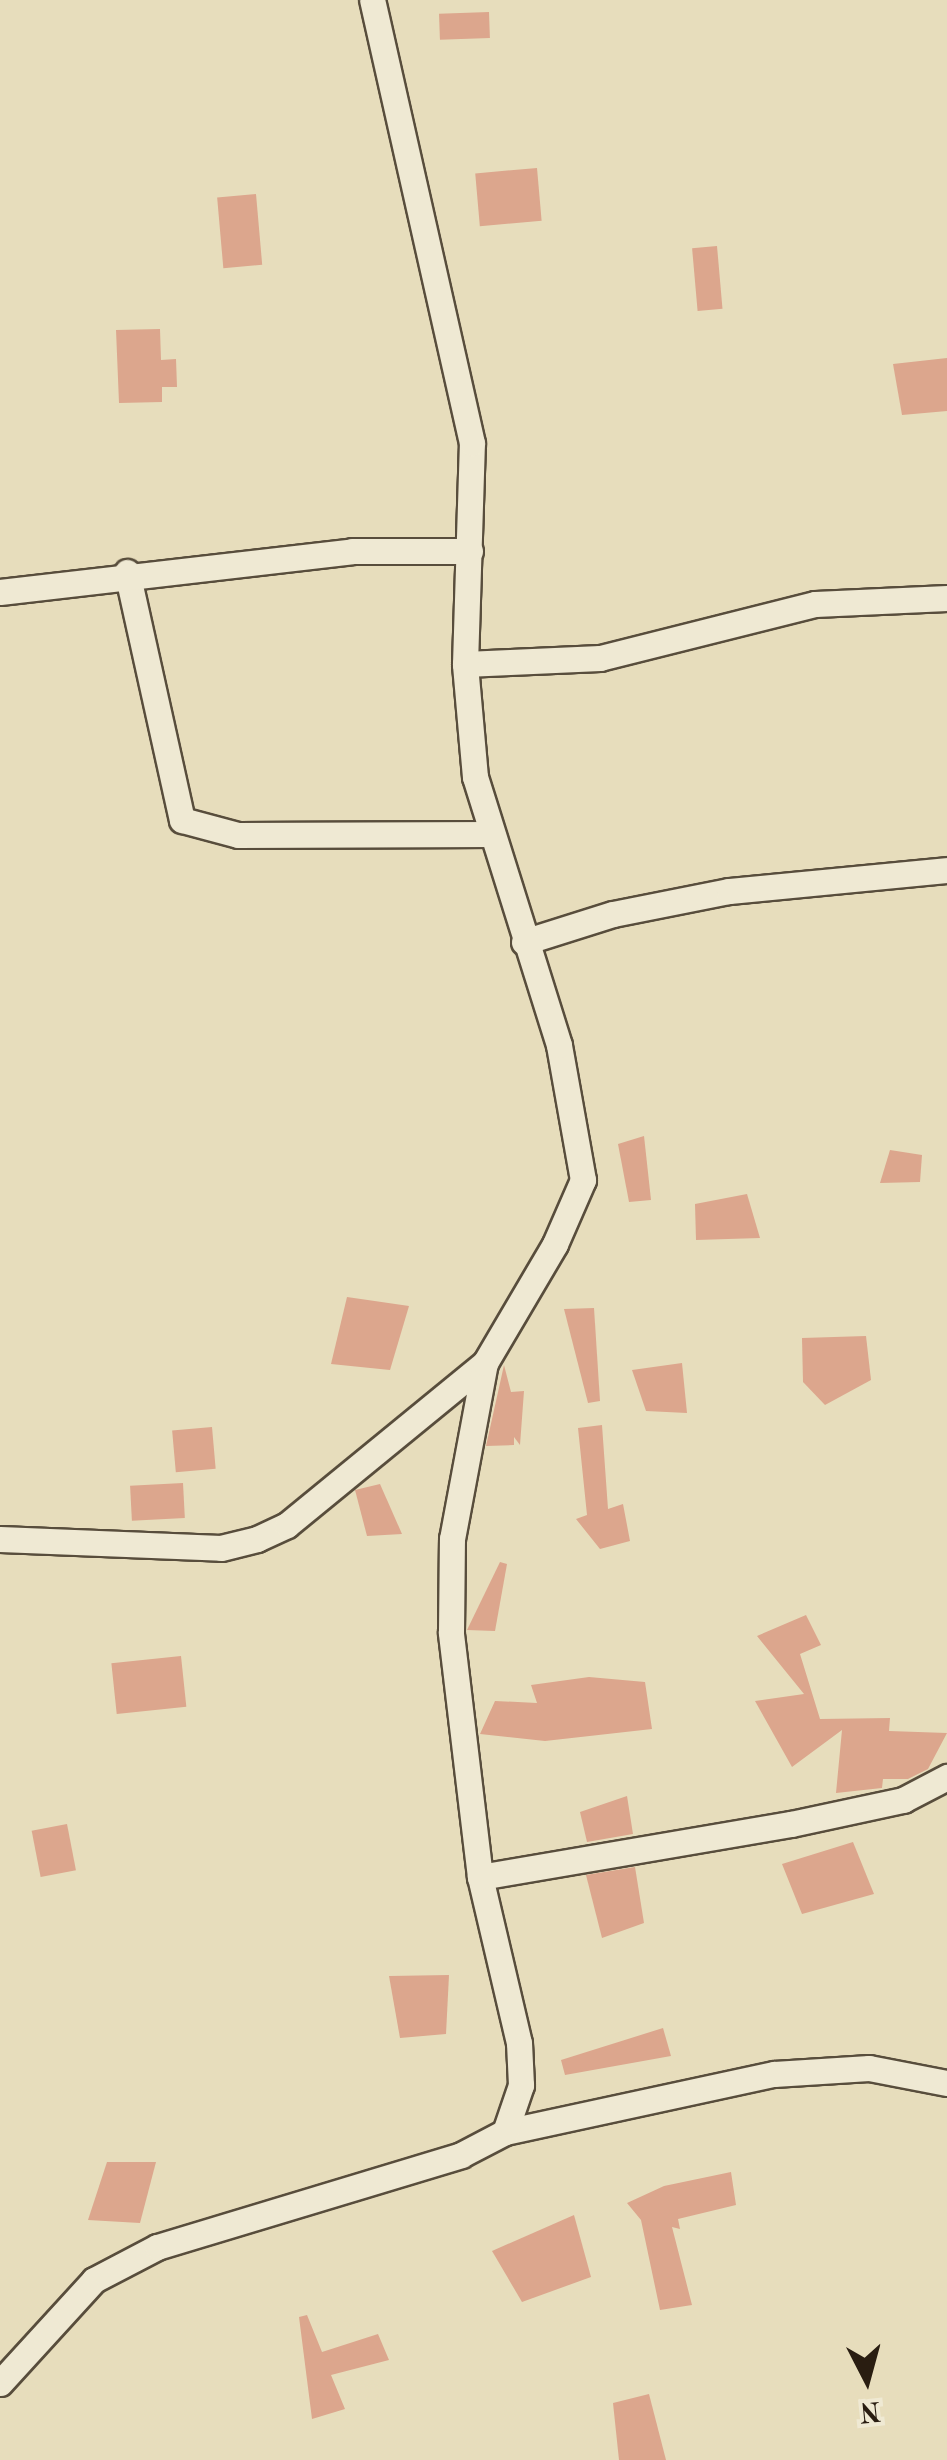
<!DOCTYPE html>
<style>
body{margin:0}
#map{position:relative;width:947px;height:2460px;overflow:hidden;background:#e7ddbc;font-family:"Old Standard TT",serif}
div>[style]{position:absolute}
.building>*{inset:0;background:#dca68d;transform-origin:0 0}
.roads{filter:drop-shadow(2px 0 #584d3c) drop-shadow(-2px 0 #584d3c) drop-shadow(0 2px #584d3c) drop-shadow(0 -2px #584d3c)}
.street>*{height:25px;margin:-12.5px;padding:0 12.5px;transform-origin:12.5px;border-radius:12.5px;background:#efe9d3}
span{translate:-50% -50%;white-space:nowrap;text-align:center;line-height:1.15;-webkit-text-stroke:8px #efe9d3;paint-order:stroke}
.north{position:absolute;left:817px;top:2330px;width:100px;height:100px;-webkit-text-stroke:8px #efe9d3;paint-order:stroke;rotate:174deg;font-size:28px;font-weight:700;line-height:40px;text-align:center;color:#291d11}
.north::after{content:'';display:block;margin:auto;width:35px;height:45px;background:#291d11;clip-path:polygon(50% 0,100% 100%,50% 72%,0 100%)}
</style>
<div id="map">
<div class="building">
<div style="left:489px;top:12px;width:26px;height:50px;rotate:88deg"></div>
<div style="left:537px;top:168px;width:53px;height:62px;rotate:85deg"></div>
<div style="left:256px;top:194px;width:71px;height:39px;rotate:85deg"></div>
<div style="left:717px;top:246px;width:63px;height:25px;rotate:85deg"></div>
<div style="clip-path:polygon(160px 329px,161px 360px,176px 359px,177px 387px,162px 387px,162px 402px,119px 403px,116px 330px)"></div>
<div style="clip-path:polygon(947px 358px,947px 411px,902px 415px,893px 364px)"></div>
<div style="clip-path:polygon(644px 1136px,651px 1200px,629px 1202px,618px 1144px)"></div>
<div style="clip-path:polygon(890px 1150px,922px 1155px,920px 1182px,880px 1183px)"></div>
<div style="clip-path:polygon(747px 1194px,760px 1238px,696px 1240px,695px 1204px)"></div>
<div style="clip-path:polygon(347px 1297px,409px 1306px,390px 1370px,331px 1364px)"></div>
<div style="clip-path:polygon(594px 1308px,600px 1401px,588px 1403px,564px 1309px)"></div>
<div style="clip-path:polygon(866px 1336px,871px 1380px,825px 1405px,803px 1382px,802px 1338px)"></div>
<div style="clip-path:polygon(682px 1363px,687px 1413px,646px 1411px,632px 1370px)"></div>
<div style="clip-path:polygon(504px 1365px,511px 1392px,524px 1391px,520px 1445px,514px 1437px,514px 1445px,486px 1446px)"></div>
<div style="clip-path:polygon(602px 1425px,608px 1509px,623px 1504px,630px 1541px,600px 1549px,576px 1519px,587px 1515px,578px 1428px)"></div>
<div style="left:212px;top:1427px;width:42px;height:40px;rotate:85deg"></div>
<div style="left:183px;top:1483px;width:35px;height:53px;rotate:87deg"></div>
<div style="clip-path:polygon(380px 1484px,402px 1534px,367px 1536px,355px 1490px)"></div>
<div style="clip-path:polygon(500px 1562px,507px 1564px,495px 1631px,467px 1630px)"></div>
<div style="clip-path:polygon(806px 1615px,821px 1645px,800px 1654px,820px 1719px,890px 1718px,889px 1731px,947px 1733px,928px 1769px,908px 1779px,883px 1779px,882px 1788px,836px 1793px,842px 1730px,792px 1767px,755px 1701px,804px 1694px,757px 1636px)"></div>
<div style="left:181px;top:1656px;width:51px;height:70px;rotate:84deg"></div>
<div style="clip-path:polygon(589px 1677px,645px 1682px,652px 1729px,545px 1741px,480px 1734px,495px 1701px,537px 1703px,531px 1685px)"></div>
<div style="clip-path:polygon(627px 1796px,633px 1834px,587px 1842px,580px 1812px)"></div>
<div style="left:67px;top:1824px;width:47px;height:36px;rotate:79deg"></div>
<div style="clip-path:polygon(853px 1842px,874px 1894px,802px 1914px,782px 1864px)"></div>
<div style="clip-path:polygon(635px 1867px,644px 1923px,602px 1938px,586px 1875px)"></div>
<div style="clip-path:polygon(449px 1975px,446px 2034px,400px 2038px,389px 1976px)"></div>
<div style="clip-path:polygon(663px 2028px,671px 2056px,565px 2075px,561px 2060px)"></div>
<div style="clip-path:polygon(107px 2162px,156px 2162px,140px 2223px,88px 2220px)"></div>
<div style="clip-path:polygon(731px 2172px,736px 2205px,678px 2219px,680px 2229px,672px 2227px,692px 2305px,660px 2310px,641px 2220px,627px 2203px,664px 2186px)"></div>
<div style="clip-path:polygon(574px 2215px,591px 2277px,522px 2302px,492px 2251px)"></div>
<div style="clip-path:polygon(307px 2315px,322px 2352px,378px 2334px,389px 2360px,331px 2375px,345px 2409px,312px 2419px,299px 2317px)"></div>
<div style="clip-path:polygon(649px 2394px,666px 2460px,619px 2460px,613px 2403px)"></div>
</div>
<div class="roads">
<div class="street">
<div style="left:127px;top:572px;width:254px;rotate:77.5deg"></div>
<div style="left:182px;top:820px;width:58px;rotate:15deg"></div>
<div style="left:238px;top:835px;width:254px;rotate:-0.2deg"></div>
<div style="left:0;top:592px;width:354px;rotate:-6.6deg"></div>
<div style="left:352px;top:551px;width:118px"></div>
<div style="left:465px;top:664px;width:135px;rotate:-2.5deg"></div>
<div style="left:600px;top:658px;width:222px;rotate:-14.1deg"></div>
<div style="left:815px;top:604px;width:132px;rotate:-2.6deg"></div>
<div style="left:524px;top:942px;width:93px;rotate:-17.5deg"></div>
<div style="left:613px;top:914px;width:118px;rotate:-11.2deg"></div>
<div style="left:729px;top:891px;width:219px;rotate:-5.5deg"></div>
<div style="left:0;top:1539px;width:221px;rotate:2.3deg"></div>
<div style="left:221px;top:1548px;width:37px;rotate:-14deg"></div>
<div style="left:257px;top:1539px;width:33px;rotate:-25deg"></div>
<div style="left:287px;top:1525px;width:256px;rotate:-39.3deg"></div>
<div style="left:480px;top:1877px;width:315px;rotate:-9.7deg"></div>
<div style="left:791px;top:1824px;width:115px;rotate:-12.1deg"></div>
<div style="left:903px;top:1800px;width:50px;rotate:-27.6deg"></div>
<div style="left:505px;top:2132px;width:275px;rotate:-12.2deg"></div>
<div style="left:774px;top:2074px;width:95px;rotate:-3.6deg"></div>
<div style="left:869px;top:2068px;width:79px;rotate:10.9deg"></div>
<div style="left:0;top:2383px;width:139px;rotate:-47.6deg"></div>
<div style="left:94px;top:2280px;width:71px;rotate:-27.6deg"></div>
<div style="left:157px;top:2247px;width:318px;rotate:-16.8deg"></div>
<div style="left:461px;top:2155px;width:50px;rotate:-27.6deg"></div>
<div style="left:505px;top:2132px;width:50px;rotate:-71.2deg"></div>
<div style="left:521px;top:2085px;width:42px;rotate:-92.7deg"></div>
<div style="left:519px;top:2043px;width:171px;rotate:-103.2deg"></div>
<div style="left:480px;top:1877px;width:247px;rotate:-96.8deg"></div>
<div style="left:451px;top:1632px;width:93px;rotate:-89.4deg"></div>
<div style="left:452px;top:1539px;width:179px;rotate:-79.4deg"></div>
<div style="left:485px;top:1363px;width:138px;rotate:-59.5deg"></div>
<div style="left:555px;top:1244px;width:70px;rotate:-66.4deg"></div>
<div style="left:583px;top:1180px;width:137px;rotate:-100.1deg"></div>
<div style="left:559px;top:1045px;width:281px;rotate:-107.4deg"></div>
<div style="left:475px;top:777px;width:113px;rotate:-95.1deg"></div>
<div style="left:465px;top:664px;width:221px;rotate:-88.2deg"></div>
<div style="left:472px;top:443px;width:454px;rotate:-102.7deg"></div>
</div>
</div>
<div class="north">N</div>
</div>
